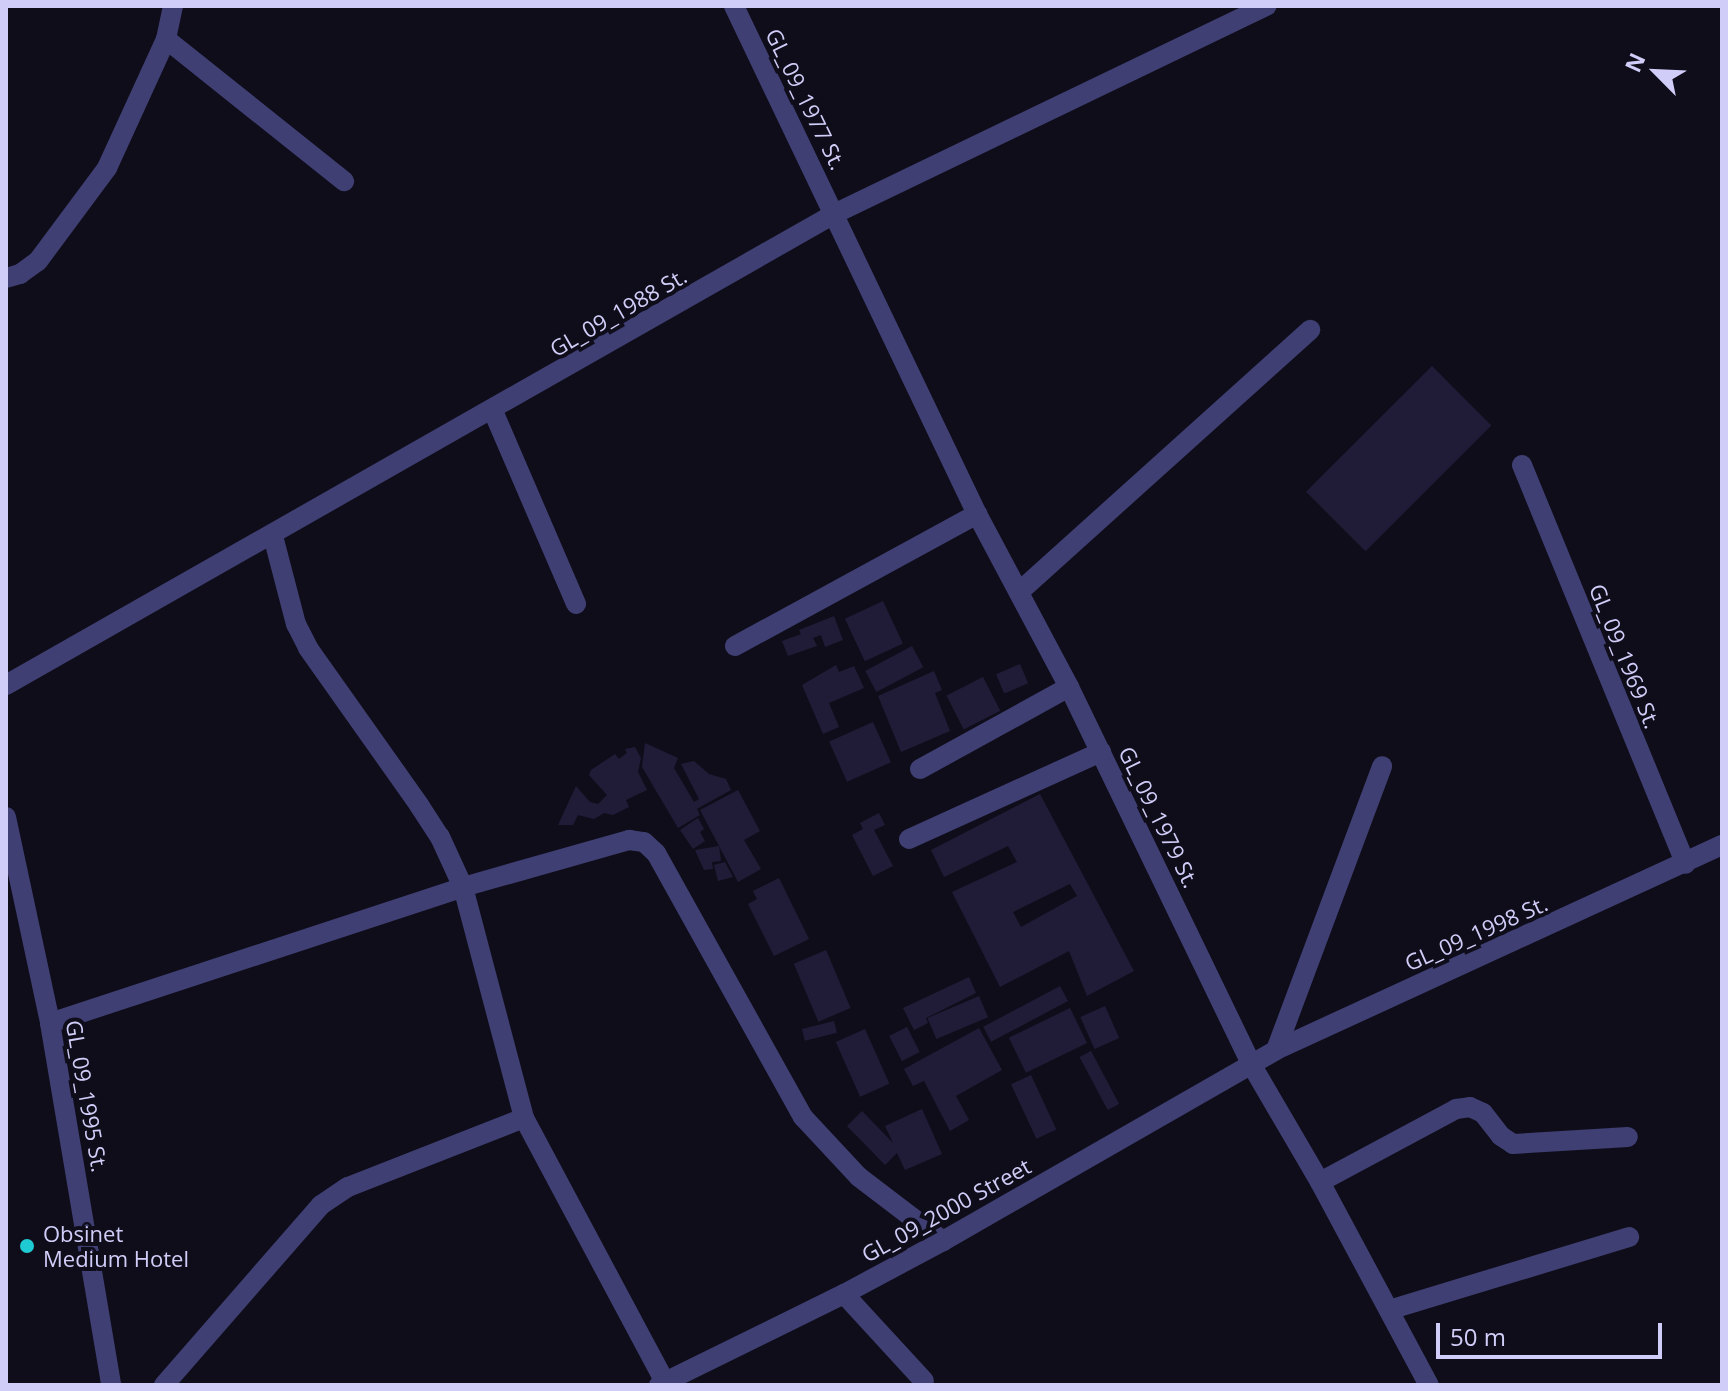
<!DOCTYPE html>
<style>
body{margin:0}
#map{position:relative;width:1728px;height:1391px;overflow:hidden;background:#0f0d1a;font-family:"Open Sans",sans-serif}
div>[style]{position:absolute}
.building>*{inset:0;background:#201c38;transform-origin:0 0}
.street>*{height:20px;margin:-10px;padding:0 10px;transform-origin:10px;border-radius:10px;background:#3f3f73}
.dots>*{width:22px;height:22px;translate:-50% -50%;box-sizing:border-box;border:4px solid #0f0d1a;border-radius:50%}
span{translate:-50% -50%;white-space:nowrap;text-align:center;line-height:1.15;-webkit-text-stroke:8px #0f0d1a;paint-order:stroke}
.street-label{font-size:22px;color:#d0cdf8}
.poi-label{font-size:22px;color:#d0cdf8}
.left{translate:0 -50%;text-align:left}
.frame{position:absolute;inset:0;border:8px solid #d0cdf8;pointer-events:none}
.north{position:absolute;left:1616px;top:32px;width:80px;height:80px;-webkit-text-stroke:6px #0f0d1a;paint-order:stroke;rotate:294deg;font-size:22px;font-weight:700;line-height:32px;text-align:center;color:#d0cdf8}
.north::after{content:'';display:block;margin:auto;width:28px;height:36px;background:#d0cdf8;clip-path:polygon(50% 0,100% 100%,50% 72%,0 100%)}
.scale{position:absolute;left:1436px;top:1323px;width:226px;height:36px;box-sizing:border-box;border:4px solid #d0cdf8;border-top:0;padding-left:10px;font-size:24px;line-height:28px;white-space:nowrap;color:#d0cdf8;-webkit-text-stroke:6px #0f0d1a;paint-order:stroke}
</style>
<div id="map">
<div class="building">
<div style="left:1432px;top:366px;width:84px;height:178px;rotate:45deg"></div>
<div style="left:883px;top:601px;width:47px;height:42px;rotate:65deg"></div>
<div style="clip-path:polygon(834px 616px,843px 640px,825px 647px,821px 635px,813px 638px,817px 646px,788px 656px,782px 641px,801px 634px,799px 630px)"></div>
<div style="left:912px;top:646px;width:24px;height:53px;rotate:62deg"></div>
<div style="left:1020px;top:664px;width:21px;height:26px;rotate:67deg"></div>
<div style="clip-path:polygon(836px 665px,839px 672px,854px 666px,864px 688px,829px 703px,839px 727px,823px 734px,802px 685px)"></div>
<div style="clip-path:polygon(934px 671px,942px 690px,935px 693px,950px 731px,901px 752px,878px 696px)"></div>
<div style="left:983px;top:677px;width:38px;height:41px;rotate:63deg"></div>
<div style="left:873px;top:722px;width:44px;height:48px;rotate:66deg"></div>
<div style="clip-path:polygon(645px 743px,678px 758px,674px 768px,694px 802px,699px 799px,681px 764px,694px 761px,709px 774px,726px 779px,731px 790px,702px 806px,697px 809px,700px 815px,678px 828px,642px 767px)"></div>
<div style="clip-path:polygon(635px 747px,641px 758px,638px 772px,647px 790px,626px 800px,629px 807px,613px 815px,604px 813px,594px 819px,578px 815px,573px 825px,558px 825px,576px 786px,590px 802px,598px 804px,607px 795px,589px 775px,591px 770px,615px 754px,619px 759px,627px 753px,625px 749px)"></div>
<div style="clip-path:polygon(738px 790px,760px 831px,744px 840px,761px 869px,738px 882px,700px 810px)"></div>
<div style="clip-path:polygon(evenodd,1040px 794px,1134px 971px,1087px 996px,1069px 951px,1000px 987px,952px 892px,1017px 862px,1008px 846px,944px 877px,931px 850px,1040px 794px,1070px 884px,1077px 896px,1021px 927px,1013px 912px,1070px 884px)"></div>
<div style="clip-path:polygon(879px 813px,885px 825px,874px 830px,893px 866px,873px 876px,852px 835px,863px 829px,860px 823px)"></div>
<div style="clip-path:polygon(698px 818px,704px 829px,700px 832px,705px 841px,693px 849px,680px 830px)"></div>
<div style="clip-path:polygon(719px 846px,721px 861px,712px 862px,713px 869px,704px 870px,695px 850px)"></div>
<div style="clip-path:polygon(725px 862px,733px 877px,718px 881px,714px 865px)"></div>
<div style="clip-path:polygon(779px 878px,809px 939px,774px 956px,748px 904px,757px 899px,753px 891px)"></div>
<div style="left:826px;top:950px;width:63px;height:35px;rotate:67deg"></div>
<div style="clip-path:polygon(969px 977px,976px 993px,926px 1018px,928px 1023px,914px 1030px,903px 1008px)"></div>
<div style="left:1060px;top:986px;width:17px;height:87px;rotate:62deg"></div>
<div style="left:979px;top:996px;width:23px;height:56px;rotate:67deg"></div>
<div style="left:1105px;top:1006px;width:35px;height:27px;rotate:66deg"></div>
<div style="left:1070px;top:1008px;width:39px;height:68px;rotate:64deg"></div>
<div style="left:834px;top:1021px;width:12px;height:33px;rotate:76deg"></div>
<div style="left:907px;top:1027px;width:28px;height:20px;rotate:63deg"></div>
<div style="clip-path:polygon(979px 1028px,1002px 1070px,956px 1096px,969px 1120px,950px 1131px,924px 1081px,913px 1086px,904px 1069px)"></div>
<div style="left:865px;top:1029px;width:60px;height:32px;rotate:66deg"></div>
<div style="left:1091px;top:1051px;width:60px;height:13px;rotate:62deg"></div>
<div style="left:1031px;top:1075px;width:60px;height:22px;rotate:65deg"></div>
<div style="clip-path:polygon(922px 1109px,942px 1154px,905px 1170px,897px 1153px,885px 1165px,847px 1126px,862px 1111px,893px 1143px,885px 1126px)"></div>
</div>
<div class="street">
<div style="left:734px;top:6px;width:563px;rotate:64.44deg"></div>
<div style="left:977px;top:514px;width:196px;rotate:62deg"></div>
<div style="left:1069px;top:687px;width:419px;rotate:64.2deg"></div>
<div style="left:1251px;top:1064px;width:137px;rotate:59.7deg"></div>
<div style="left:1320px;top:1182px;width:230px;rotate:61.8deg"></div>
<div style="left:166px;top:39px;width:228px;rotate:38.6deg"></div>
<div style="left:6px;top:278px;width:15px;rotate:-16deg"></div>
<div style="left:20px;top:274px;width:22px;rotate:-36deg"></div>
<div style="left:38px;top:261px;width:116px;rotate:-53.4deg"></div>
<div style="left:107px;top:168px;width:142px;rotate:-65.4deg"></div>
<div style="left:166px;top:39px;width:34px;rotate:-78deg"></div>
<div style="left:493px;top:411px;width:210px;rotate:66.7deg"></div>
<div style="left:1522px;top:465px;width:431px;rotate:67.7deg"></div>
<div style="left:273px;top:536px;width:91px;rotate:75.4deg"></div>
<div style="left:296px;top:624px;width:27px;rotate:63deg"></div>
<div style="left:308px;top:648px;width:192px;rotate:54.7deg"></div>
<div style="left:419px;top:805px;width:38px;rotate:57deg"></div>
<div style="left:440px;top:837px;width:55px;rotate:65.3deg"></div>
<div style="left:463px;top:887px;width:239px;rotate:75.2deg"></div>
<div style="left:524px;top:1118px;width:299px;rotate:61.9deg"></div>
<div style="left:1019px;top:592px;width:392px;rotate:-42deg"></div>
<div style="left:735px;top:646px;width:276px;rotate:-28.6deg"></div>
<div style="left:6px;top:685px;width:953px;rotate:-29.63deg"></div>
<div style="left:834px;top:214px;width:480px;rotate:-25.7deg"></div>
<div style="left:920px;top:769px;width:170px;rotate:-28.8deg"></div>
<div style="left:6px;top:817px;width:211px;rotate:77.9deg"></div>
<div style="left:50px;top:1023px;width:367px;rotate:80.4deg"></div>
<div style="left:909px;top:839px;width:211px;rotate:-24.4deg"></div>
<div style="left:50px;top:1023px;width:435px;rotate:-18.2deg"></div>
<div style="left:463px;top:887px;width:173px;rotate:-15.8deg"></div>
<div style="left:629px;top:840px;width:15px;rotate:8deg"></div>
<div style="left:644px;top:842px;width:16px;rotate:43deg"></div>
<div style="left:656px;top:853px;width:302px;rotate:60.9deg"></div>
<div style="left:803px;top:1117px;width:82px;rotate:47deg"></div>
<div style="left:859px;top:1177px;width:106px;rotate:37.3deg"></div>
<div style="left:1276px;top:1050px;width:303px;rotate:-69.5deg"></div>
<div style="left:1320px;top:1182px;width:154px;rotate:-28.2deg"></div>
<div style="left:1456px;top:1109px;width:14px;rotate:-8deg"></div>
<div style="left:1470px;top:1107px;width:14px;rotate:25deg"></div>
<div style="left:1483px;top:1113px;width:29px;rotate:52deg"></div>
<div style="left:1501px;top:1136px;width:14px;rotate:34deg"></div>
<div style="left:1513px;top:1144px;width:115px;rotate:-3.5deg"></div>
<div style="left:844px;top:1294px;width:118px;rotate:47.4deg"></div>
<div style="left:1389px;top:1310px;width:251px;rotate:-16.9deg"></div>
<div style="left:164px;top:1385px;width:239px;rotate:-48.9deg"></div>
<div style="left:321px;top:1205px;width:32px;rotate:-34deg"></div>
<div style="left:348px;top:1187px;width:189px;rotate:-21.4deg"></div>
<div style="left:659px;top:1385px;width:206px;rotate:-26.2deg"></div>
<div style="left:844px;top:1294px;width:112px;rotate:-28.2deg"></div>
<div style="left:943px;top:1241px;width:384px;rotate:-29.8deg"></div>
<div style="left:1276px;top:1050px;width:491px;rotate:-24.7deg"></div>
</div>
<div class="dots">
<div style="left:27px;top:1246px;background:#1ecbd3"></div>
</div>
<div class="street-label">
<span style="left:806px;top:99px;rotate:64deg">GL_09_1977 St.</span>
<span style="left:618px;top:312px;rotate:-30deg">GL_09_1988 St.</span>
<span style="left:1625px;top:656px;rotate:68deg">GL_09_1969 St.</span>
<span style="left:1159px;top:817px;rotate:64deg">GL_09_1979 St.</span>
<span style="left:1476px;top:933px;rotate:-24deg">GL_09_1998 St.</span>
<span style="left:87px;top:1096px;rotate:80deg">GL_09_1995 St.</span>
<span style="left:946px;top:1210px;rotate:-29deg">GL_09_2000 Street</span>
</div>
<div class="poi-label">
<span class="left" style="left:43px;top:1246px">Obsinet<br>Medium Hotel</span>
</div>
<div class="frame"></div>
<div class="north">N</div>
<div class="scale">50 m</div>
</div>
